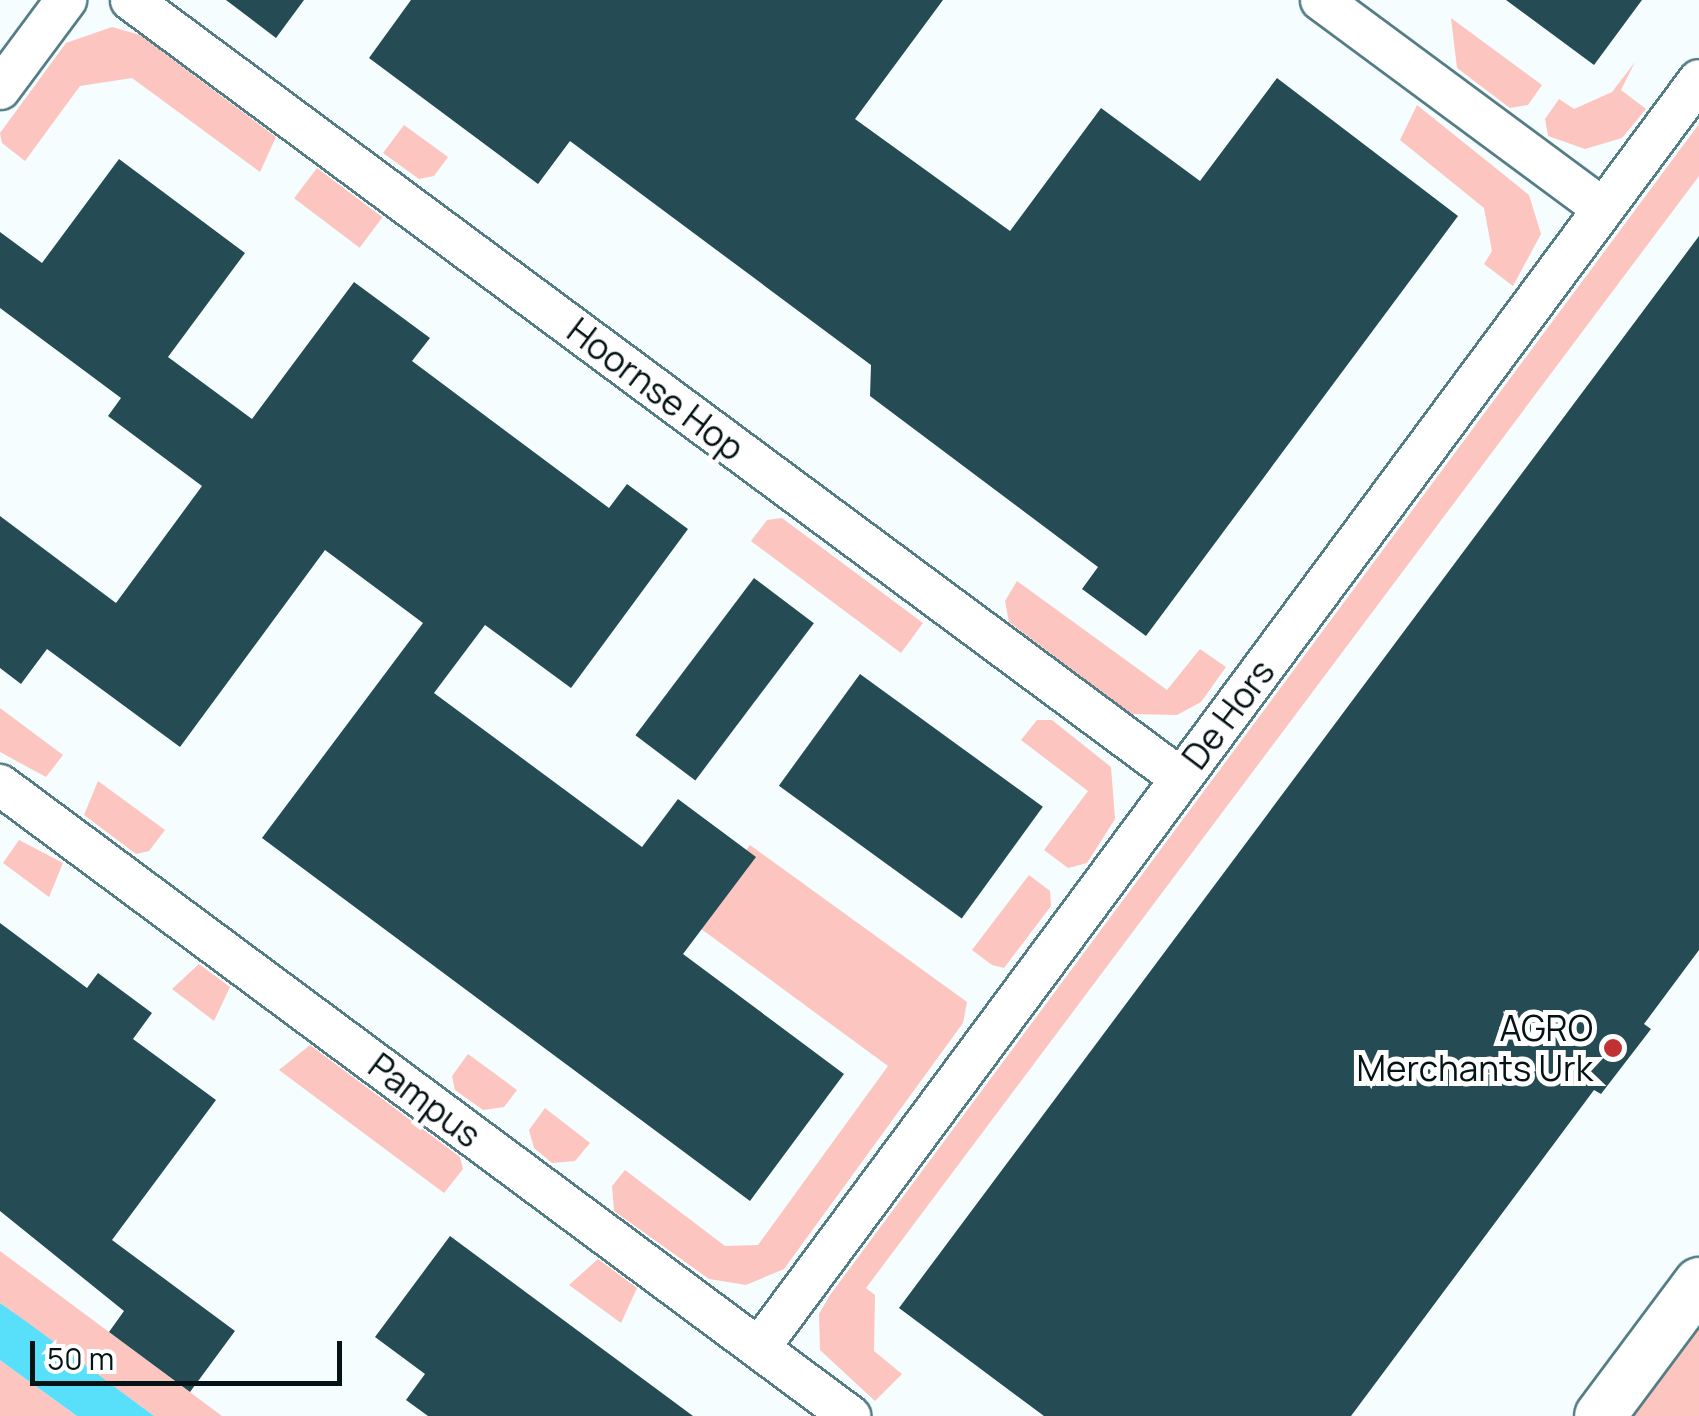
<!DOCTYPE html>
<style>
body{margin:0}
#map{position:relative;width:1699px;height:1416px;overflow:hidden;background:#f5fdff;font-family:Manrope,sans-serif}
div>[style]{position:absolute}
.green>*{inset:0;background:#fcc5c0;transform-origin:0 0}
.water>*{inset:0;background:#58dff9}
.building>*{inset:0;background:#254c55;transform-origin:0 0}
.roads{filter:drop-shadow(2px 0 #557d86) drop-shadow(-2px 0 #557d86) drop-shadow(0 2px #557d86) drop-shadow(0 -2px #557d86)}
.minor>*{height:40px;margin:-20px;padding:0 20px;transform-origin:20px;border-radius:20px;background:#fff}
.tertiary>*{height:50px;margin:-25px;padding:0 25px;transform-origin:25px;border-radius:25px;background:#fff}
.dots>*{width:28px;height:28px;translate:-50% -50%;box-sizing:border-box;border:5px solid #fff;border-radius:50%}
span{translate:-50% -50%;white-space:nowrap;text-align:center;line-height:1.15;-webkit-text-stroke:10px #fff;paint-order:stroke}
.street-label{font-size:35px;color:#041316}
.poi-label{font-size:35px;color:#041316}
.right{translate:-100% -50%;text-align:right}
.scale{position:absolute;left:30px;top:1341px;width:312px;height:45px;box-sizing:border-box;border:5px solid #041316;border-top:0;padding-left:12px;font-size:30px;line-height:35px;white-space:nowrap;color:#041316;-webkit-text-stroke:8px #fff;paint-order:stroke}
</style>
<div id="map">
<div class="green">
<div style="clip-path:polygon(1451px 18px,1542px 85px,1528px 105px,1510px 108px,1457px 68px)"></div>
<div style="clip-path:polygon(112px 27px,140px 35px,276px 137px,260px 172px,132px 78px,80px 86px,25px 161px,2px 143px,0 133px,66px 43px)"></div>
<div style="clip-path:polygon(1635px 62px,1621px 90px,1646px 109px,1622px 138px,1585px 149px,1548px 136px,1545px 119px,1559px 99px,1574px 109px,1612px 92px)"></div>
<div style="clip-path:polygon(1417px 105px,1529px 195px,1541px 234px,1513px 286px,1484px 264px,1492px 251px,1484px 208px,1400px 140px)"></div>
<div style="clip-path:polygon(1699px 124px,1699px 176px,866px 1288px,875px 1295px,874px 1351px,902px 1374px,875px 1401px,820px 1350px,819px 1314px,830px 1295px)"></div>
<div style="clip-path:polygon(404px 125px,448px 157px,434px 176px,419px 179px,383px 153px)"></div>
<div style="left:317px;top:168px;width:82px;height:38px;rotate:37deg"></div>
<div style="clip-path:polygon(782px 518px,923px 623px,901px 653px,751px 541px,767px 520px)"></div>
<div style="clip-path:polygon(1017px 581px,1167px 690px,1200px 649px,1226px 667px,1201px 702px,1177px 715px,1131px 714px,1009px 622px,1005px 601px)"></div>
<div style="clip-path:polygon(0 708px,63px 755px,46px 777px,0 752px)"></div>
<div style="clip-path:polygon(1037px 720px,1052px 720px,1111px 767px,1115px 819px,1087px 863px,1068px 868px,1044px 850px,1088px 791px,1021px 740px)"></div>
<div style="clip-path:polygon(98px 781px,165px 830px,149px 851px,136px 854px,84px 815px)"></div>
<div style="clip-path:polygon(19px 840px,63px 863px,49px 897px,3px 863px)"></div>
<div style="clip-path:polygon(750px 845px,967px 1002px,963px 1023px,784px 1269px,746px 1285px,709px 1279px,614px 1211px,612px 1186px,625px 1170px,725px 1246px,758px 1245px,888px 1066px,693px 923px)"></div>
<div style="clip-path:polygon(1029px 875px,1050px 891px,1051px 906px,1004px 968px,992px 965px,972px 950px)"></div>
<div style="clip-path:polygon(199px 964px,230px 987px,214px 1021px,172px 989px)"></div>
<div style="clip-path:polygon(310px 1045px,460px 1157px,463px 1169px,444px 1193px,279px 1070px)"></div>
<div style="clip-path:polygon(468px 1054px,517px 1090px,504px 1107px,483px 1110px,455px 1090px,452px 1076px)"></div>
<div style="clip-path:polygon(545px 1108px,590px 1143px,575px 1161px,552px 1163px,534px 1148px,529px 1130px)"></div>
<div style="clip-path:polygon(0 1251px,222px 1416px,154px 1416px,0 1303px)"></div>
<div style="clip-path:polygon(598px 1259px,637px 1288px,621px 1323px,569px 1285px)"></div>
<div style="clip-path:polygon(1699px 1322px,1699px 1416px,1629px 1416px)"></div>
<div style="clip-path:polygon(0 1360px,8px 1366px,77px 1416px,0 1416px)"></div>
</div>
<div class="water">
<div style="clip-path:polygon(0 1303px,31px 1325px,154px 1416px,77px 1416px,8px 1366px,0 1360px)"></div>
</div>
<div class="building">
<div style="clip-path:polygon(226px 0,304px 0,276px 38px)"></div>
<div style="clip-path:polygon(411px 0,943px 0,855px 119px,1010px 231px,1101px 108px,1200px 181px,1277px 78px,1458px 216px,1146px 636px,1082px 589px,1098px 567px,870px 396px,871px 365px,570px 141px,538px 184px,369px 58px)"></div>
<div style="clip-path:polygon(1506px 0,1642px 0,1594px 65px)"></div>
<div style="clip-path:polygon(119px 159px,245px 253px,168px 357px,252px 419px,354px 282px,430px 338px,412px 361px,609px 508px,627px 484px,688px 529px,571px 688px,485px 625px,434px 693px,642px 847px,678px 799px,756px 857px,683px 954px,844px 1074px,750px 1201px,262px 838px,423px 623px,325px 550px,180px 747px,47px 649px,21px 684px,0 668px,0 516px,116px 603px,202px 486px,108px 416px,121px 398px,0 308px,0 232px,42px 263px)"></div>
<div style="clip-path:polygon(1699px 236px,1699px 950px,1644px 1024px,1651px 1029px,1601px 1094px,1594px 1090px,1351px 1416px,1044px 1416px,899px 1308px)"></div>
<div style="left:754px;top:578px;width:75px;height:197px;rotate:37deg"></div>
<div style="left:860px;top:674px;width:226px;height:138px;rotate:36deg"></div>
<div style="clip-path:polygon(0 923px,87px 988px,98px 973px,152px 1013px,133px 1039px,216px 1100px,112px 1240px,235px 1331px,190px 1392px,109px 1332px,124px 1311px,0 1211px)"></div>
<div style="clip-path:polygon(450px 1236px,693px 1416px,428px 1416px,406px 1400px,425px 1374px,375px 1337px)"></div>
</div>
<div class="roads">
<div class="minor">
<div style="left:131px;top:0;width:1306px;rotate:36.56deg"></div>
<div style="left:1321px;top:0;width:351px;rotate:36.5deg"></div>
<div style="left:0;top:89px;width:111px;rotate:-53.4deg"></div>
<div style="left:0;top:785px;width:1059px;rotate:36.59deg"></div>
<div style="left:759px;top:1348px;width:1578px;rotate:-53.45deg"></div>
</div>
<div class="tertiary">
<div style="left:1600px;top:1416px;width:166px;rotate:-53.3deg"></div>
</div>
</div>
<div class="dots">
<div style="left:1613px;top:1048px;background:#c13234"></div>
</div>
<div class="street-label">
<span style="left:656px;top:389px;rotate:37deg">Hoornse Hop</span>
<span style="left:1228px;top:714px;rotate:-53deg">De Hors</span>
<span style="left:425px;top:1100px;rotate:37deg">Pampus</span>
</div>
<div class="poi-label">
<span class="right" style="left:1593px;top:1048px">AGRO<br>Merchants Urk</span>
</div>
<div class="scale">50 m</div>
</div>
